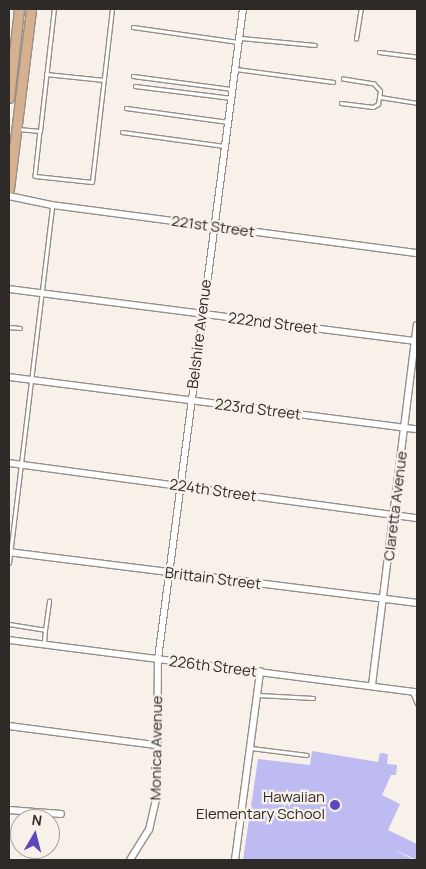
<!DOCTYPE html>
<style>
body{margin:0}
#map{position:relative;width:426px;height:869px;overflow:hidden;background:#f8f1ea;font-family:Manrope,sans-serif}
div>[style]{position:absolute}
.green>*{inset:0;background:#bdbbf1}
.roads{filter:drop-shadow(1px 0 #958e89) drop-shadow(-1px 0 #958e89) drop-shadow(0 1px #958e89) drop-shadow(0 -1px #958e89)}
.lane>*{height:2.5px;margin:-1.25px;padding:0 1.25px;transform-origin:1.25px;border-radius:1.25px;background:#fff}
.street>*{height:5.5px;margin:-2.75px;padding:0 2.75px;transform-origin:2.75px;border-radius:2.75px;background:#fff}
.primary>*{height:9px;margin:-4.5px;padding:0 4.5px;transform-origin:4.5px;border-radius:4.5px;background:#d7b18f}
.dots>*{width:14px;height:14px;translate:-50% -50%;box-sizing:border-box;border:2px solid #f8f1ea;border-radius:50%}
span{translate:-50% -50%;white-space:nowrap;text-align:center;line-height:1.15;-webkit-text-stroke:4.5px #f8f1ea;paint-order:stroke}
.street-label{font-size:15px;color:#2d2a28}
.poi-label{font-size:15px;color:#2d2a28}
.right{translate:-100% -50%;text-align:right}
.frame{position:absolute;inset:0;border:10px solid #2d2a28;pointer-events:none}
.north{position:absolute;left:10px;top:809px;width:50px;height:50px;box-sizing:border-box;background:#f8f1ea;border:1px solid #a7a19c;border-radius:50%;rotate:8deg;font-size:14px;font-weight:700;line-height:20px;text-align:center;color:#2d2a28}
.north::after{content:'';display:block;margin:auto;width:18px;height:22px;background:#5d47bf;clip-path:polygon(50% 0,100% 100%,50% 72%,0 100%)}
</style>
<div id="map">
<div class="green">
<div style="clip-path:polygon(312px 751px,378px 762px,380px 753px,388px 754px,387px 764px,397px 765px,396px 775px,391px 775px,382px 795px,400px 804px,388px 830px,417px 844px,417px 860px,391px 848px,414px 860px,243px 860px,258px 759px,310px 765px)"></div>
</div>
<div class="roads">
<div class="lane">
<div style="left:133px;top:27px;width:106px;rotate:8.1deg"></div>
<div style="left:241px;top:38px;width:74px;rotate:5.4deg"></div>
<div style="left:356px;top:39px;width:30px;rotate:-81deg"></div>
<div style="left:379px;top:52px;width:38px;rotate:7deg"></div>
<div style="left:236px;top:69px;width:98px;rotate:7.6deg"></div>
<div style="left:46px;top:74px;width:58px;rotate:5.9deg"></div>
<div style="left:133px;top:76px;width:100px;rotate:7.5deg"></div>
<div style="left:135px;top:86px;width:97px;rotate:7.1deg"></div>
<div style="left:380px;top:97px;width:37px;rotate:9deg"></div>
<div style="left:341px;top:103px;width:32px;rotate:7deg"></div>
<div style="left:373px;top:107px;width:6px;rotate:-31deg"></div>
<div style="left:378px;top:104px;width:13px;rotate:-81deg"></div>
<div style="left:380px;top:91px;width:9px;rotate:-131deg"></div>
<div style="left:374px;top:84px;width:31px;rotate:-171deg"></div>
<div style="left:126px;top:108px;width:103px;rotate:7.8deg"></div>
<div style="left:18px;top:129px;width:22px;rotate:5deg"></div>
<div style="left:40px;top:131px;width:45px;rotate:96.3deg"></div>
<div style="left:35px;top:176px;width:57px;rotate:6deg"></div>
<div style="left:92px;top:182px;width:174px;rotate:-83.4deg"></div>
<div style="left:40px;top:131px;width:123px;rotate:-83.5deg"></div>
<div style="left:122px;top:132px;width:103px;rotate:7.8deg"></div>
<div style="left:9px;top:327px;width:11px;rotate:5deg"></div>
<div style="left:9px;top:563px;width:360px;rotate:-83.1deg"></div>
<div style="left:9px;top:624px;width:36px;rotate:9deg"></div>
<div style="left:45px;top:630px;width:29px;rotate:-82deg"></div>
<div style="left:44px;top:643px;width:13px;rotate:-86deg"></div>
<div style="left:413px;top:693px;width:11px;rotate:68deg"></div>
<div style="left:259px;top:695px;width:54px;rotate:3.2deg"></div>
<div style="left:251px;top:748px;width:56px;rotate:7.1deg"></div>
</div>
<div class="street">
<div style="left:9px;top:196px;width:44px;rotate:11.8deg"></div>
<div style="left:52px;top:205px;width:368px;rotate:7.5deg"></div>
<div style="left:9px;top:289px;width:411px;rotate:7.3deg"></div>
<div style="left:9px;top:377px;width:411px;rotate:7.3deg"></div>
<div style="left:9px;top:463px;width:412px;rotate:7.7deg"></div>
<div style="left:9px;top:552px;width:411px;rotate:7.1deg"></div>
<div style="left:9px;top:640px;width:411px;rotate:7.3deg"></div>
<div style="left:372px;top:685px;width:362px;rotate:-82.9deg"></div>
<div style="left:9px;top:726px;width:148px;rotate:7.4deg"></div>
<div style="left:9px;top:810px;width:52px;rotate:4.4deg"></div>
<div style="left:130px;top:860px;width:36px;rotate:-58deg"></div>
<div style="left:149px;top:830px;width:36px;rotate:-77deg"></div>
<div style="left:157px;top:795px;width:136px;rotate:-89.6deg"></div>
<div style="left:158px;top:659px;width:656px;rotate:-82.55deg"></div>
<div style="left:235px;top:860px;width:190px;rotate:-82.4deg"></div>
</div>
<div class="primary">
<div style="left:9px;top:98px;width:90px;rotate:-83.6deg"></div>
<div style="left:9px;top:189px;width:181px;rotate:-83deg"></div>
</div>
</div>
<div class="dots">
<div style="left:335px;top:805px;background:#5d47bf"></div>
</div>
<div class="street-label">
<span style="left:213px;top:226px;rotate:8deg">221st Street</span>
<span style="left:273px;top:323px;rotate:7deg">222nd Street</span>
<span style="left:199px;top:334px;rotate:-83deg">Belshire Avenue</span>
<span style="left:258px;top:409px;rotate:7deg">223rd Street</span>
<span style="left:213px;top:490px;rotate:8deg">224th Street</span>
<span style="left:395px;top:506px;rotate:-83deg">Claretta Avenue</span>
<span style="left:213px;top:578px;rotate:7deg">Brittain Street</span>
<span style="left:213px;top:666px;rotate:7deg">226th Street</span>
<span style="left:156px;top:748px;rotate:-89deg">Monica Avenue</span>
</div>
<div class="poi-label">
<span class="right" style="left:325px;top:805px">Hawaiian<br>Elementary School</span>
</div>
<div class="frame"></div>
<div class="north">N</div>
</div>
